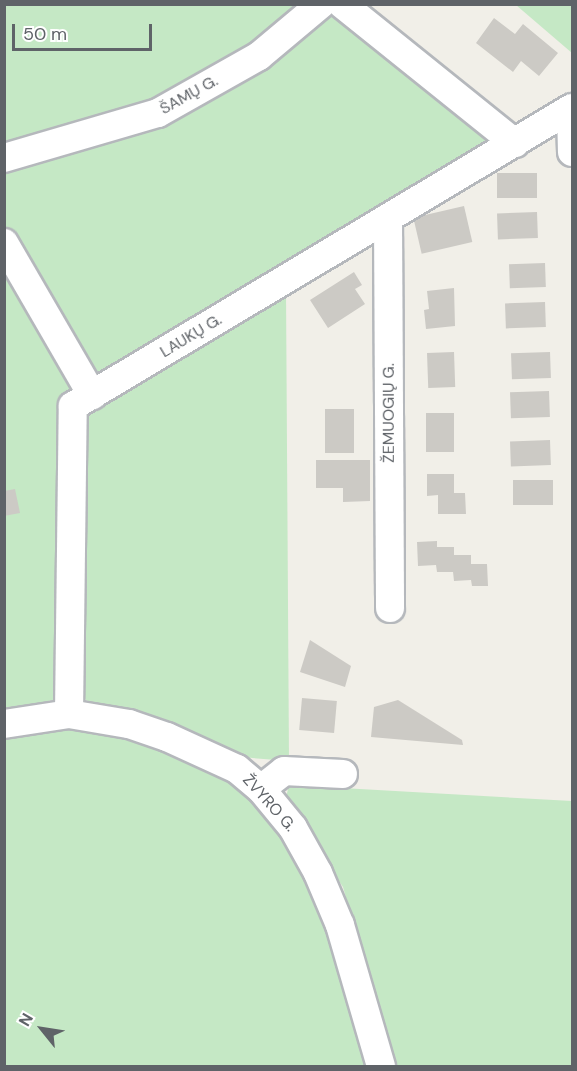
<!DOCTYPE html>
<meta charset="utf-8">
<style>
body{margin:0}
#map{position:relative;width:577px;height:1071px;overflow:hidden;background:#f1efe8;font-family:"DM Sans",sans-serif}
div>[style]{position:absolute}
.green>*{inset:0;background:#c5e8c5}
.building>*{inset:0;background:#cccac5;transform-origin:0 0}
.roads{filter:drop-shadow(2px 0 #b5b8bc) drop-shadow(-2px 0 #b5b8bc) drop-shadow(0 2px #b5b8bc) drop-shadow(0 -2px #b5b8bc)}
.minor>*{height:28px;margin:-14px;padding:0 14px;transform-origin:14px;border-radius:14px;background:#fff}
span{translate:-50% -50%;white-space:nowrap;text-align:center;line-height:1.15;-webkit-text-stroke:4.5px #fff;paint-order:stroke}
.street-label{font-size:16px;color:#5f6368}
.frame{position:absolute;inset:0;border:6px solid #5f6368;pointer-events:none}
.north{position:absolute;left:12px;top:999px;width:60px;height:60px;-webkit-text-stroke:4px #fff;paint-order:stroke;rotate:300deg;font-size:16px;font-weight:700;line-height:24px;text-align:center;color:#5f6368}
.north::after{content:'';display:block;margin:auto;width:21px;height:27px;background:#5f6368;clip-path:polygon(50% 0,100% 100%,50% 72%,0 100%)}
.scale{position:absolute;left:12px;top:24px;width:140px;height:27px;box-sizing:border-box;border:3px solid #5f6368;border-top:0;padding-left:8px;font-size:18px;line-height:21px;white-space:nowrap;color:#5f6368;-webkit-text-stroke:4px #fff;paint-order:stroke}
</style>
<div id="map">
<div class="green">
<div style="clip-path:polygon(4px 5px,364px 5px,516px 133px,66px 397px,57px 699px,5px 711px)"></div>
<div style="clip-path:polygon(516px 5px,572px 5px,572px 53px)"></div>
<div style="clip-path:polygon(286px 290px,289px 761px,228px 756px,111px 712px,86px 700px,79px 693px,83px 415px)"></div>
<div style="clip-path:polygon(92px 727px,170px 747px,229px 779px,261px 804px,295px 850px,336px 937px,375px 1066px,5px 1066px,5px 731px)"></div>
<div style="clip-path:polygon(289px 785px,572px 801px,572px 1066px,394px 1066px,343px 887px,285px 801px)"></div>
</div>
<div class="building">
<div style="clip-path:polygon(494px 18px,515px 34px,523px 24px,558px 53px,539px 76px,521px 61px,513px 72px,476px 43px)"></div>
<div style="left:537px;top:173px;width:25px;height:40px;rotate:90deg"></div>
<div style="left:464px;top:206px;width:37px;height:52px;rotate:77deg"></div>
<div style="left:537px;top:212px;width:26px;height:40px;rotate:88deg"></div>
<div style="left:545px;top:263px;width:24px;height:36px;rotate:88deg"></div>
<div style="clip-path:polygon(354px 272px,362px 285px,355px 289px,365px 304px,328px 328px,310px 300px)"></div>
<div style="clip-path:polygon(454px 288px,455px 326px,426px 329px,424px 310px,429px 309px,427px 291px)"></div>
<div style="left:545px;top:302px;width:25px;height:40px;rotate:88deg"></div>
<div style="left:454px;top:352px;width:35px;height:27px;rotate:88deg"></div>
<div style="left:550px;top:352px;width:26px;height:39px;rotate:88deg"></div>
<div style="left:549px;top:391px;width:26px;height:39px;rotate:88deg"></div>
<div style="left:354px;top:409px;width:44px;height:29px;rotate:90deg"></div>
<div style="left:454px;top:413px;width:39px;height:28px;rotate:90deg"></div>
<div style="left:550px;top:440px;width:25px;height:40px;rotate:88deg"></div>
<div style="clip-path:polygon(316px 460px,370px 460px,370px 501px,343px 502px,343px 488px,316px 488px)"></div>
<div style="clip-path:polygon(427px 474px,454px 474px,454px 493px,465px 493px,466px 514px,438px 514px,438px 495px,427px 496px)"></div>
<div style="left:553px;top:480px;width:25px;height:40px;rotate:90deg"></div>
<div style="clip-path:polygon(15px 489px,20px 513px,4px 516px,4px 491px)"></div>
<div style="clip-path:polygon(437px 541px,437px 547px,454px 547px,454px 555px,471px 555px,471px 564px,487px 564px,488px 586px,472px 586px,471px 580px,454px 581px,453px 572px,437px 572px,436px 565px,418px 566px,417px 542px)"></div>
<div style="clip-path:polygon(310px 640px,351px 666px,345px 687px,300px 672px)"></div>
<div style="left:302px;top:698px;width:35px;height:32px;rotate:5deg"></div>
<div style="clip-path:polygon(398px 700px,462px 740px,463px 745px,371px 737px,374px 707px)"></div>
</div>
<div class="roads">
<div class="minor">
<div style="left:342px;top:4px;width:222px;rotate:38.8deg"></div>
<div style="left:571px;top:109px;width:43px;rotate:88.7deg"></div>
<div style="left:4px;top:158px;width:160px;rotate:-16.3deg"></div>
<div style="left:158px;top:113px;width:116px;rotate:-29.4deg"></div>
<div style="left:259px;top:56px;width:81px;rotate:-40deg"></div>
<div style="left:388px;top:218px;width:390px;rotate:89.7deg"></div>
<div style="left:4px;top:243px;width:176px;rotate:59.9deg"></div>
<div style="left:69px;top:714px;width:308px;rotate:-89.3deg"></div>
<div style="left:73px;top:406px;width:581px;rotate:-30.85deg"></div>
<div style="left:4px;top:724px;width:66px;rotate:-8.7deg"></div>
<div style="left:69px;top:714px;width:61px;rotate:9.5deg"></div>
<div style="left:129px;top:724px;width:40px;rotate:18.9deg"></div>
<div style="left:167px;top:737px;width:77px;rotate:24.6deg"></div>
<div style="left:237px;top:769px;width:31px;rotate:40deg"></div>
<div style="left:261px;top:789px;width:50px;rotate:50.6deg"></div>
<div style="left:293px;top:828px;width:51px;rotate:60.9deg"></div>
<div style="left:318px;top:873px;width:56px;rotate:67.1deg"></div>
<div style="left:340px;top:925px;width:147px;rotate:73.8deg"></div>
<div style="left:261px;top:789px;width:29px;rotate:-38deg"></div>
<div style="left:284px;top:771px;width:59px;rotate:2.9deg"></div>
</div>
</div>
<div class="street-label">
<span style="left:189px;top:95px;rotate:-29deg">ŠAMŲ G.</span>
<span style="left:191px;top:336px;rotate:-31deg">LAUKŲ G.</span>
<span style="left:389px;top:413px;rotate:-90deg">ŽEMUOGIŲ G.</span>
<span style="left:269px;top:803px;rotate:48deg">ŽVYRO G.</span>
</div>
<div class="frame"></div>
<div class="north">N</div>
<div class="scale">50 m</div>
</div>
